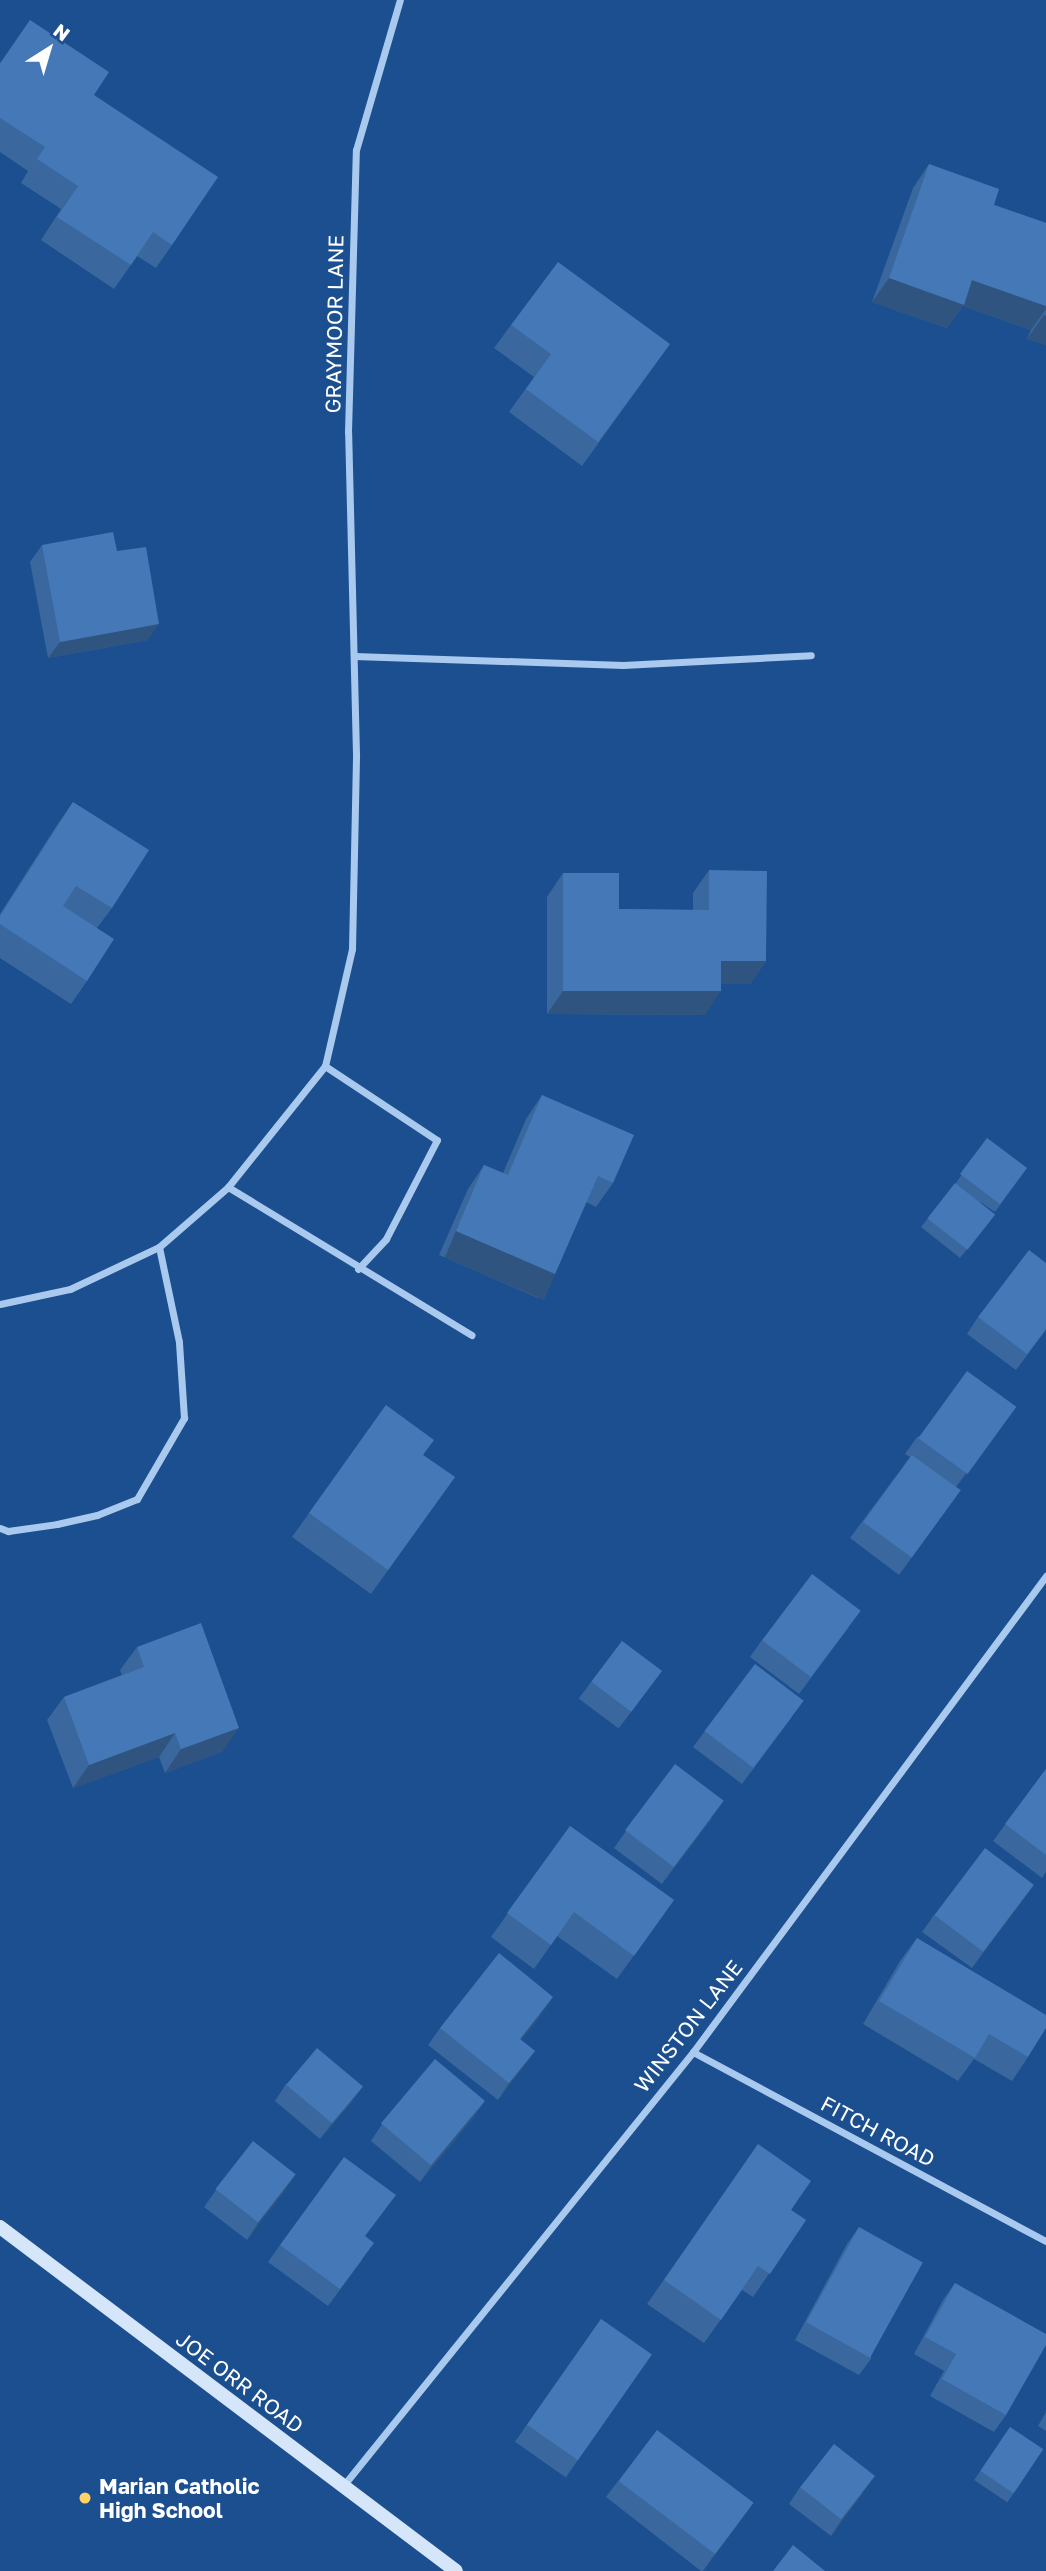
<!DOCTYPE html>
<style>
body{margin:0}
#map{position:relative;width:1046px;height:2571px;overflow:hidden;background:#1b4f8f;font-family:"Golos Text",sans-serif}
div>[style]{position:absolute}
.street>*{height:7px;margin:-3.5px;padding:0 3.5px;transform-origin:3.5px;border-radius:3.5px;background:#a9c9ee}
.secondary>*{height:14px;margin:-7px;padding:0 7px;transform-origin:7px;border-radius:7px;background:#d6e6fa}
.wall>*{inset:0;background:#3a679d;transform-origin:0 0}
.shaded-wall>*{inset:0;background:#305480;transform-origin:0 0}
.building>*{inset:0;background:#4478b7;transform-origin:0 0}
.dots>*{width:19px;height:19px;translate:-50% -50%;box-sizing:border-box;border:4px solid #1b4f8f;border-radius:50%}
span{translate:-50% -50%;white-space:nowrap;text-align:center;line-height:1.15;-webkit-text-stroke:6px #1b4f8f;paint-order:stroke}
.street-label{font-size:21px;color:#fff}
.poi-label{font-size:21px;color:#fff;font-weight:700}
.left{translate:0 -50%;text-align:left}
.north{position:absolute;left:14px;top:14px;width:70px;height:70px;-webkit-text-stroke:5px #1b4f8f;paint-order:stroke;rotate:37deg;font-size:19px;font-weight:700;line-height:28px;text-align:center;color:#fff}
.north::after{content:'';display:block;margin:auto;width:24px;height:32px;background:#fff;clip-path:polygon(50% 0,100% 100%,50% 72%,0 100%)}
</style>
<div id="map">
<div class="street">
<div style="left:354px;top:656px;width:269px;rotate:1.9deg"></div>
<div style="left:623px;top:665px;width:188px;rotate:-3deg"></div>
<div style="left:325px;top:1066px;width:134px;rotate:33.5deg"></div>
<div style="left:437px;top:1140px;width:111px;rotate:117.3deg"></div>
<div style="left:386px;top:1239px;width:41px;rotate:133deg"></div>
<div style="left:228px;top:1187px;width:285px;rotate:31.3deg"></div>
<div style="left:0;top:1304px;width:72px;rotate:-12.1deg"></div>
<div style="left:70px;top:1289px;width:98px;rotate:-25.3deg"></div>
<div style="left:159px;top:1247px;width:91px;rotate:-41deg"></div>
<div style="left:228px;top:1187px;width:155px;rotate:-51.3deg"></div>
<div style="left:325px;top:1066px;width:120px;rotate:-77deg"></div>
<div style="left:352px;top:949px;width:195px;rotate:-88.8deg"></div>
<div style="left:356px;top:754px;width:322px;rotate:-91.4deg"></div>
<div style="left:348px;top:432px;width:282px;rotate:-88.4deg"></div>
<div style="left:356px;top:150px;width:156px;rotate:-73.7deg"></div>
<div style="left:0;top:1528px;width:9px;rotate:21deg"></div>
<div style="left:8px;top:1531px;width:49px;rotate:-8.1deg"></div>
<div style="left:57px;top:1524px;width:41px;rotate:-12.7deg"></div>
<div style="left:97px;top:1515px;width:43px;rotate:-21.8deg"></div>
<div style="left:137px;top:1499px;width:94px;rotate:-59.9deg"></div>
<div style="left:184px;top:1418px;width:76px;rotate:-93.8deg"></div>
<div style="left:179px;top:1342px;width:97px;rotate:-101.9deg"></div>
<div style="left:693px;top:2052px;width:400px;rotate:28.2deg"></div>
<div style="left:343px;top:2486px;width:558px;rotate:-51.12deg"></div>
<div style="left:693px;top:2052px;width:593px;rotate:-53.44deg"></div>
</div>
<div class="secondary">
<div style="left:0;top:2227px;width:571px;rotate:37.03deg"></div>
</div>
<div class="wall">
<div style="clip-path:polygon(30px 20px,94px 95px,172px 245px,156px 268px,137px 256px,114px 289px,41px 240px,61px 209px,21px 183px,28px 171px,0 152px,0 63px)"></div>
<div style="clip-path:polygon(929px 164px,994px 205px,1046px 223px,1046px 345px,1027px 339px,1031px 330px,963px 306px,947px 328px,872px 302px,913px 188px)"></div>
<div style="clip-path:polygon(511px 325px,670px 344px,582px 466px,509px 412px,534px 377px,494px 348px)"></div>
<div style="clip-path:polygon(42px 545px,117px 551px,148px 640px,48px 658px,30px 562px)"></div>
<div style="clip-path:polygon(73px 802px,112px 908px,97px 928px,87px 981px,71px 1004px,0 958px,0 914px,57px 825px)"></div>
<div style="clip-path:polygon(709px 870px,766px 961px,750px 984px,721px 984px,705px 1015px,547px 1014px,547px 897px,563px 873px,619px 909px,693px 910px,693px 893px)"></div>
<div style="clip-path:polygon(542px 1095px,613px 1183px,596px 1207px,586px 1202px,555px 1274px,538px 1298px,439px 1255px,468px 1189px,484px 1165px,503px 1173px,526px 1119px)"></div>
<div style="clip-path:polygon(987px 1138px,1027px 1168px,995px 1212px,980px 1202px,989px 1222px,960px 1258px,921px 1227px,956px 1183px)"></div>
<div style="clip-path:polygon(978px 1317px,1046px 1330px,1016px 1370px,967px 1334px)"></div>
<div style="clip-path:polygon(386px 1405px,423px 1455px,455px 1477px,371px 1594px,292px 1537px)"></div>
<div style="clip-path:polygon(1016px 1407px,956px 1487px,961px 1490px,899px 1575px,850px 1538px,910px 1457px,905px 1454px,917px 1437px)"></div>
<div style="clip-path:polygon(849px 1627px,799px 1694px,750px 1657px,762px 1640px)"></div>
<div style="left:622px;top:1641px;width:50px;height:72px;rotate:37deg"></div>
<div style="clip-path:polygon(137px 1647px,223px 1751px,165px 1773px,159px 1757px,73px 1788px,47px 1720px,64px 1697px,122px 1675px,120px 1670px)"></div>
<div style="clip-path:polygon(792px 1717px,742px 1784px,693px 1747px,705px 1731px)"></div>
<div style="clip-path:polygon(1046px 1769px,1046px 1872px,1042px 1878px,993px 1841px)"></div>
<div style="clip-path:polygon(712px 1818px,662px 1884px,614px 1848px,626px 1831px)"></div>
<div style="clip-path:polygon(570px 1826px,674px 1900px,617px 1979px,557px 1936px,534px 1969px,491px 1937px)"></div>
<div style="clip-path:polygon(1034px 1885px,972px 1968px,922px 1932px,934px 1915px)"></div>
<div style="clip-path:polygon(917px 1938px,1028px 2057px,1012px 2081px,974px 2059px,958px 2081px,863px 2024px,900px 1961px)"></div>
<div style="clip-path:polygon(542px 2014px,521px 2040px,535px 2051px,498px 2100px,428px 2045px,440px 2028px)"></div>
<div style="clip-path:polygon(286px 2084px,363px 2086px,351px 2103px,320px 2139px,275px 2101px)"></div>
<div style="clip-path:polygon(485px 2101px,474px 2117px,420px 2182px,371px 2141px,382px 2124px)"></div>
<div style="clip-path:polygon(758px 2144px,791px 2210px,806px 2220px,753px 2297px,742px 2290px,704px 2343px,647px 2304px)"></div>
<div style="clip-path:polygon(296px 2174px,247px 2240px,204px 2207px,216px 2190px)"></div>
<div style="clip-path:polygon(859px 2227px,871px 2359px,859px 2375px,795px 2340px,847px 2244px)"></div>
<div style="clip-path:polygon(366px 2236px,362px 2260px,328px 2306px,268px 2262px,280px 2245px)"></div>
<div style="clip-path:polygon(955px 2283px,1006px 2415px,994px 2432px,930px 2396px,944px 2371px,914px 2354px,943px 2300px)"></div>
<div style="left:601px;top:2319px;width:62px;height:150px;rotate:35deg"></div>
<div style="clip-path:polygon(1046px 2412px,1046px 2431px,1038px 2426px)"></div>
<div style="left:1010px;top:2427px;width:40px;height:64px;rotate:34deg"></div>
<div style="clip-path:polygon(618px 2481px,741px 2520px,703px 2571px,701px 2571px,606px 2497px)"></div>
<div style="clip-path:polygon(800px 2487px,863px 2493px,831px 2536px,789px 2504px)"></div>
</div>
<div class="shaded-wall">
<div style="clip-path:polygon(889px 278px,972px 280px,1046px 306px,1046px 309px,1031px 330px,963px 306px,947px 328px,872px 302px)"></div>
<div style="clip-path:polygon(1044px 315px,1046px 316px,1046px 345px,1027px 339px)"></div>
<div style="clip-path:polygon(159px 624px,148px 640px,48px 658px,60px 642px)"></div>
<div style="clip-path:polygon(721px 961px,766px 961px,750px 984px,705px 984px)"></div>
<div style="clip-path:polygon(563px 991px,721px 991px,705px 1015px,547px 1014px)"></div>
<div style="left:456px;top:1231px;width:108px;height:29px;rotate:23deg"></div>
<div style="clip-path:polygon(1016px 1407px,1004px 1424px,954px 1491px,966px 1474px)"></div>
<div style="clip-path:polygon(239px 1728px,223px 1751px,165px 1773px,181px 1749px)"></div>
<div style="clip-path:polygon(175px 1733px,159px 1757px,73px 1788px,89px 1765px)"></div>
<div style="clip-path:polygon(724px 1801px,712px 1818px,662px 1884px,674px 1867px)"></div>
<div style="clip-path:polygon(1034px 1885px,1022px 1902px,972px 1968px,984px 1951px)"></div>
<div style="clip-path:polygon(553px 1997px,542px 2014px,508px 2056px,520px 2039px)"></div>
<div style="clip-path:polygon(535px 2051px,524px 2067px,498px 2100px,509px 2083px)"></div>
<div style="clip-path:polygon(363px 2086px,351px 2103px,320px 2139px,332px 2123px)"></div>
<div style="clip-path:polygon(485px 2101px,474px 2117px,420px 2182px,432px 2165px)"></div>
<div style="clip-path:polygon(296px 2174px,285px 2191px,247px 2240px,258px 2223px)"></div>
<div style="clip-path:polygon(875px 2476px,863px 2493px,831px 2536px,842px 2519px)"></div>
<div style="clip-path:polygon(753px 2503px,741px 2520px,703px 2571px,714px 2555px)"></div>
</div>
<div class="building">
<div style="clip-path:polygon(30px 20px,109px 72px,94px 95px,218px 177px,172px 245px,153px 232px,131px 265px,57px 217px,78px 186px,37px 159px,45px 147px,0 118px,0 64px)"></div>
<div style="clip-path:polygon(929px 164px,999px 189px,994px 205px,1046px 223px,1046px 306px,972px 280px,964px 305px,889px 278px)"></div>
<div style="clip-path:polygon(558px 262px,670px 344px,598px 442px,526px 389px,551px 354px,511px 325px)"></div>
<div style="clip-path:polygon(113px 532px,117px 551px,146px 547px,159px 624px,60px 642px,42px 545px)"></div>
<div style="clip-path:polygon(73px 802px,149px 850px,112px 908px,76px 886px,63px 906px,114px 939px,87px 981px,0 924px,0 916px)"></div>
<div style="clip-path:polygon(709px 870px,767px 871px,766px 961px,721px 961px,721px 991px,563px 991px,563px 873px,619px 873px,619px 909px,709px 910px)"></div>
<div style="clip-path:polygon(542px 1095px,634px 1135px,613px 1183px,598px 1176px,555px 1274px,456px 1231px,484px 1165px,508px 1175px)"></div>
<div style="left:987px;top:1138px;width:50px;height:45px;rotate:37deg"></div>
<div style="left:955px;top:1183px;width:51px;height:45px;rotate:38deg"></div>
<div style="clip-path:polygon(1029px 1250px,1046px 1263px,1046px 1329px,1027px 1354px,978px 1317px)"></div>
<div style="left:967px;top:1371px;width:61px;height:83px;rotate:36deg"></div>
<div style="clip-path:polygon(386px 1405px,434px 1440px,423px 1455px,455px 1477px,388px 1570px,309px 1513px)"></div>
<div style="left:912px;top:1455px;width:60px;height:83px;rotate:36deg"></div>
<div style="left:812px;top:1574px;width:61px;height:83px;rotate:37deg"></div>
<div style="clip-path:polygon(201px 1623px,239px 1728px,181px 1749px,175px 1733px,89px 1765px,64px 1697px,144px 1667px,137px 1647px)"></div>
<div style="left:622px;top:1641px;width:50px;height:51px;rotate:37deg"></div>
<div style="left:755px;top:1664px;width:61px;height:84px;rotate:37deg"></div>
<div style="left:675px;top:1764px;width:61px;height:83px;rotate:37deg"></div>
<div style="clip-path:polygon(1046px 1769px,1046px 1855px,1005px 1824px)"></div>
<div style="clip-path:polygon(570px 1826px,674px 1900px,634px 1956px,574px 1912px,551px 1945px,507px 1913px)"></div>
<div style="left:985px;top:1848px;width:61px;height:84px;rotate:37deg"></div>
<div style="clip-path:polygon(917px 1938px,1046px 2015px,1046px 2028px,1028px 2057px,989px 2034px,975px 2058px,879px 2001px)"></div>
<div style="clip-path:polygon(499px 1953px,553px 1997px,520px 2039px,535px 2051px,509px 2083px,440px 2028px)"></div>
<div style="left:317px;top:2048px;width:60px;height:48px;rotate:40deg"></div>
<div style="left:435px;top:2059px;width:65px;height:84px;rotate:40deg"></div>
<div style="left:253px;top:2141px;width:54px;height:61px;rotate:38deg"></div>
<div style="clip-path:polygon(758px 2144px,811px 2181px,791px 2210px,806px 2220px,770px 2274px,758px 2266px,721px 2320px,664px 2280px)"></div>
<div style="clip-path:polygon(344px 2157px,396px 2195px,365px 2236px,374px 2243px,340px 2289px,280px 2245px)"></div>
<div style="left:859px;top:2227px;width:73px;height:109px;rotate:29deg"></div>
<div style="clip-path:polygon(955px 2283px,1046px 2334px,1046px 2345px,1006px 2415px,942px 2379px,956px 2354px,925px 2337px)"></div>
<div style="left:601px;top:2319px;width:62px;height:129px;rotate:35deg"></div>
<div style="left:1010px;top:2427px;width:40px;height:53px;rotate:34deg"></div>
<div style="left:657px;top:2430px;width:121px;height:64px;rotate:37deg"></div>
<div style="left:834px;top:2444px;width:52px;height:55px;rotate:38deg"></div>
<div style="clip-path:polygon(793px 2545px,825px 2571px,773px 2571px)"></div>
</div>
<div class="dots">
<div style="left:85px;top:2498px;background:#ffd166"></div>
</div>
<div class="street-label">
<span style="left:334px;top:324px;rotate:-89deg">GRAYMOOR LANE</span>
<span style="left:688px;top:2026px;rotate:-52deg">WINSTON LANE</span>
<span style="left:878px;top:2131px;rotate:28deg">FITCH ROAD</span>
<span style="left:240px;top:2382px;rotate:37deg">JOE ORR ROAD</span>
</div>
<div class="poi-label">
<span class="left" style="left:99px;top:2498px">Marian Catholic<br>High School</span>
</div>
<div class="north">N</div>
</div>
